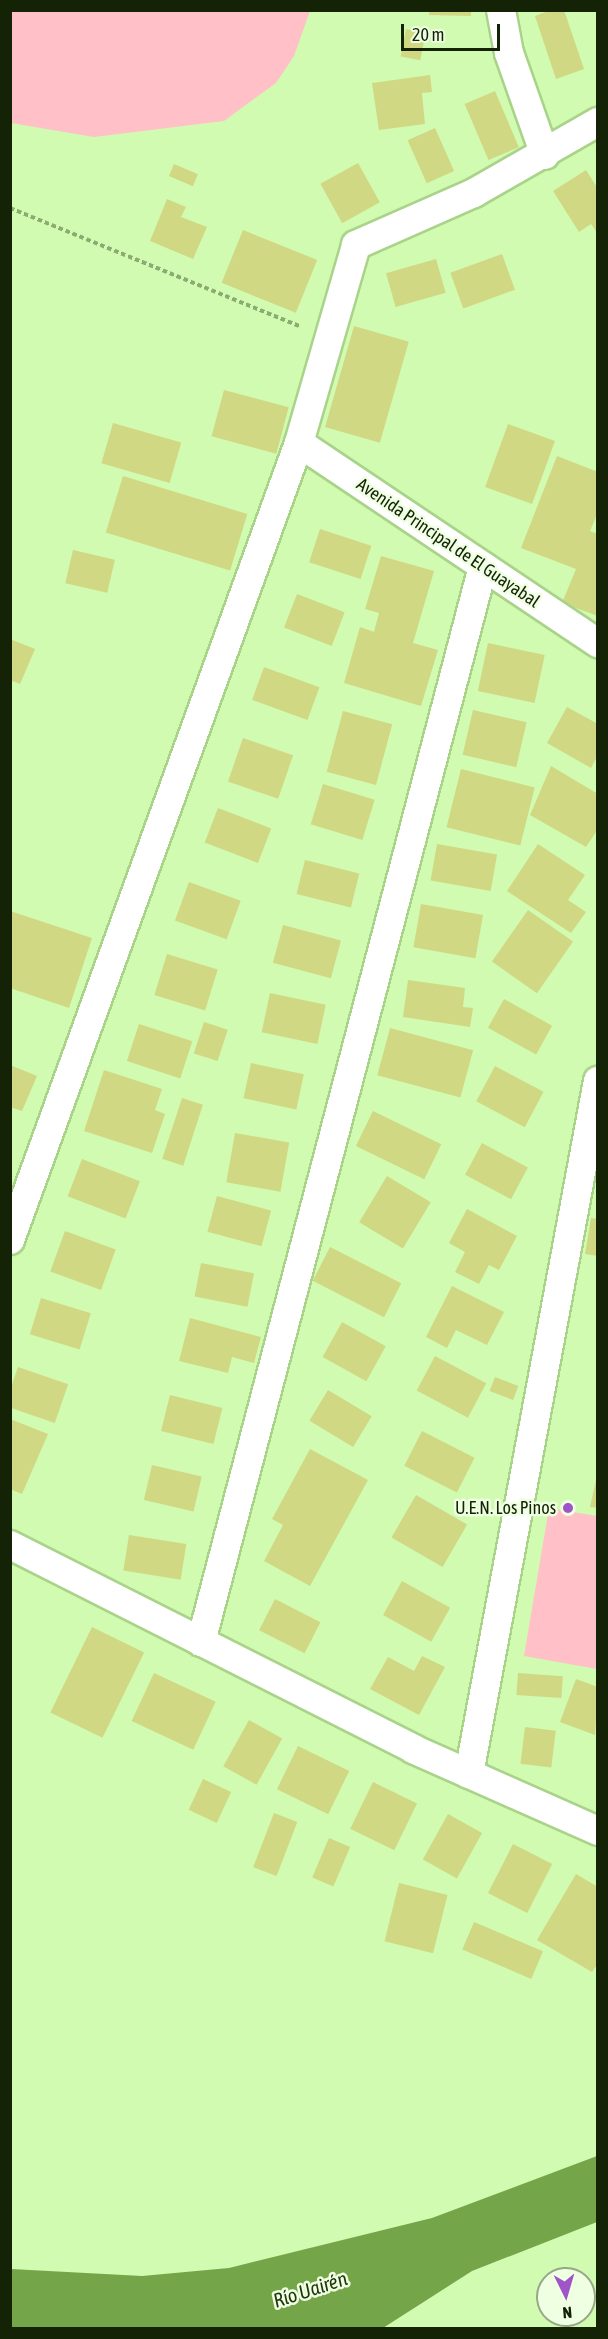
<!DOCTYPE html>
<meta charset="utf-8">
<style>
body{margin:0}
#map{position:relative;width:608px;height:2339px;overflow:hidden;background:#d0fbb0;font-family:"Asap Condensed",sans-serif}
div>[style]{position:absolute}
.green>*{inset:0;background:#ffc1c7}
.water>*{inset:0;background:#74a548}
.building>*{inset:0;background:#d1d884;transform-origin:0 0}
.path>*{height:4px;margin-top:-2px;transform-origin:0;background:repeating-linear-gradient(90deg,#8aab71 0 4.5px,transparent 0 7.5px)}
.roads{filter:drop-shadow(2px 0 #aad38a) drop-shadow(-2px 0 #aad38a) drop-shadow(0 2px #aad38a) drop-shadow(0 -2px #aad38a)}
.street>*{height:28px;margin:-14px;padding:0 14px;transform-origin:14px;border-radius:14px;background:#fff}
.dots>*{width:16px;height:16px;translate:-50% -50%;box-sizing:border-box;border:3px solid #eeffe2;border-radius:50%}
span{translate:-50% -50%;white-space:nowrap;text-align:center;line-height:1.15;-webkit-text-stroke:5px #eeffe2;paint-order:stroke}
.street-label{font-size:18px;color:#142306}
.poi-label{font-size:18px;color:#142306}
.right{translate:-100% -50%;text-align:right}
.water-label{font-size:20px;color:#21350e;font-style:italic}
.frame{position:absolute;inset:0;border:12px solid #142306;pointer-events:none}
.north{position:absolute;left:536px;top:2267px;width:60px;height:60px;box-sizing:border-box;background:#eeffe2;border:2px solid #97a78a;border-radius:50%;rotate:175deg;font-size:16px;font-weight:700;line-height:24px;text-align:center;color:#142306}
.north::after{content:'';display:block;margin:auto;width:21px;height:27px;background:#9f54c7;clip-path:polygon(50% 0,100% 100%,50% 72%,0 100%)}
.scale{position:absolute;left:401px;top:24px;width:99px;height:27px;box-sizing:border-box;border:3px solid #142306;border-top:0;padding-left:8px;font-size:18px;line-height:21px;white-space:nowrap;color:#142306;-webkit-text-stroke:4px #eeffe2;paint-order:stroke}
</style>
<div id="map">
<div class="green">
<div style="clip-path:polygon(10px 11px,11px 10px,310px 11px,294px 56px,276px 83px,224px 121px,94px 137px,11px 123px)"></div>
<div style="clip-path:polygon(549px 1508px,597px 1516px,597px 1669px,524px 1656px)"></div>
</div>
<div class="water">
<div style="clip-path:polygon(597px 2156px,597px 2222px,472px 2271px,383px 2328px,11px 2328px,11px 2269px,142px 2276px,229px 2268px,432px 2218px)"></div>
</div>
<div class="building">
<div style="clip-path:polygon(429px 10px,471px 10px,471px 16px,429px 15px)"></div>
<div style="clip-path:polygon(551px 10px,564px 10px,584px 69px,556px 79px,535px 16px)"></div>
<div style="left:406px;top:29px;width:20px;height:28px;rotate:11deg"></div>
<div style="clip-path:polygon(430px 75px,432px 92px,422px 93px,425px 124px,379px 130px,372px 83px)"></div>
<div style="left:495px;top:91px;width:61px;height:33px;rotate:67deg"></div>
<div style="left:435px;top:128px;width:47px;height:30px;rotate:66deg"></div>
<div style="left:358px;top:163px;width:45px;height:43px;rotate:61deg"></div>
<div style="left:174px;top:164px;width:26px;height:13px;rotate:23deg"></div>
<div style="clip-path:polygon(586px 170px,598px 189px,598px 234px,591px 224px,579px 232px,553px 191px)"></div>
<div style="clip-path:polygon(167px 199px,186px 207px,181px 217px,207px 227px,193px 259px,150px 241px)"></div>
<div style="left:243px;top:230px;width:80px;height:57px;rotate:22deg"></div>
<div style="left:502px;top:254px;width:38px;height:55px;rotate:70deg"></div>
<div style="left:436px;top:259px;width:35px;height:52px;rotate:74deg"></div>
<div style="left:354px;top:326px;width:57px;height:105px;rotate:16deg"></div>
<div style="left:224px;top:390px;width:67px;height:48px;rotate:15deg"></div>
<div style="left:113px;top:423px;width:71px;height:42px;rotate:16deg"></div>
<div style="left:508px;top:424px;width:50px;height:67px;rotate:20deg"></div>
<div style="clip-path:polygon(557px 456px,598px 472px,598px 512px,590px 531px,598px 534px,598px 616px,562px 603px,576px 569px,521px 548px)"></div>
<div style="left:123px;top:476px;width:130px;height:59px;rotate:17deg"></div>
<div style="left:320px;top:529px;width:54px;height:35px;rotate:18deg"></div>
<div style="left:73px;top:550px;width:43px;height:34px;rotate:13deg"></div>
<div style="clip-path:polygon(381px 556px,434px 571px,413px 643px,438px 650px,421px 706px,344px 683px,360px 627px,374px 632px,379px 613px,365px 609px)"></div>
<div style="left:297px;top:594px;width:51px;height:36px;rotate:21deg"></div>
<div style="clip-path:polygon(10px 639px,35px 649px,20px 684px,10px 680px)"></div>
<div style="left:488px;top:643px;width:58px;height:49px;rotate:12deg"></div>
<div style="left:264px;top:667px;width:59px;height:35px;rotate:20deg"></div>
<div style="clip-path:polygon(567px 707px,598px 724px,598px 755px,591px 768px,547px 743px)"></div>
<div style="left:473px;top:710px;width:55px;height:46px;rotate:13deg"></div>
<div style="left:343px;top:711px;width:51px;height:63px;rotate:15deg"></div>
<div style="left:243px;top:738px;width:53px;height:46px;rotate:19deg"></div>
<div style="clip-path:polygon(551px 766px,598px 794px,598px 829px,586px 847px,530px 815px)"></div>
<div style="left:461px;top:769px;width:76px;height:60px;rotate:14deg"></div>
<div style="left:323px;top:784px;width:54px;height:42px;rotate:17deg"></div>
<div style="left:218px;top:808px;width:57px;height:37px;rotate:21deg"></div>
<div style="left:437px;top:844px;width:61px;height:37px;rotate:10deg"></div>
<div style="clip-path:polygon(538px 844px,585px 875px,568px 900px,586px 912px,571px 933px,507px 891px)"></div>
<div style="left:305px;top:860px;width:56px;height:35px;rotate:14deg"></div>
<div style="left:189px;top:882px;width:55px;height:41px;rotate:20deg"></div>
<div style="left:421px;top:904px;width:63px;height:44px;rotate:10deg"></div>
<div style="left:528px;top:910px;width:55px;height:63px;rotate:35deg"></div>
<div style="clip-path:polygon(10px 911px,92px 938px,69px 1008px,10px 988px)"></div>
<div style="left:283px;top:925px;width:60px;height:39px;rotate:15deg"></div>
<div style="left:167px;top:954px;width:53px;height:43px;rotate:17deg"></div>
<div style="clip-path:polygon(408px 980px,465px 988px,463px 1007px,473px 1008px,470px 1027px,403px 1017px)"></div>
<div style="left:270px;top:993px;width:57px;height:40px;rotate:12deg"></div>
<div style="left:504px;top:999px;width:55px;height:33px;rotate:29deg"></div>
<div style="left:204px;top:1022px;width:25px;height:33px;rotate:18deg"></div>
<div style="left:139px;top:1024px;width:56px;height:39px;rotate:18deg"></div>
<div style="left:390px;top:1028px;width:86px;height:49px;rotate:15deg"></div>
<div style="left:251px;top:1063px;width:54px;height:36px;rotate:12deg"></div>
<div style="clip-path:polygon(10px 1065px,37px 1076px,22px 1111px,10px 1107px)"></div>
<div style="left:495px;top:1066px;width:55px;height:40px;rotate:28deg"></div>
<div style="clip-path:polygon(104px 1070px,162px 1089px,155px 1110px,165px 1114px,152px 1153px,84px 1131px)"></div>
<div style="left:182px;top:1098px;width:22px;height:64px;rotate:18deg"></div>
<div style="left:373px;top:1111px;width:76px;height:39px;rotate:26deg"></div>
<div style="left:235px;top:1133px;width:55px;height:50px;rotate:10deg"></div>
<div style="left:482px;top:1143px;width:52px;height:36px;rotate:28deg"></div>
<div style="left:82px;top:1159px;width:62px;height:40px;rotate:21deg"></div>
<div style="left:387px;top:1176px;width:51px;height:54px;rotate:31deg"></div>
<div style="left:217px;top:1196px;width:56px;height:37px;rotate:15deg"></div>
<div style="clip-path:polygon(467px 1209px,517px 1236px,499px 1270px,489px 1265px,479px 1284px,455px 1272px,465px 1252px,449px 1243px)"></div>
<div style="clip-path:polygon(591px 1218px,598px 1219px,598px 1256px,585px 1254px)"></div>
<div style="left:65px;top:1231px;width:54px;height:43px;rotate:20deg"></div>
<div style="left:330px;top:1247px;width:80px;height:38px;rotate:27deg"></div>
<div style="left:201px;top:1263px;width:54px;height:34px;rotate:11deg"></div>
<div style="clip-path:polygon(452px 1286px,504px 1312px,487px 1345px,456px 1330px,447px 1348px,426px 1337px)"></div>
<div style="left:41px;top:1298px;width:52px;height:38px;rotate:17deg"></div>
<div style="clip-path:polygon(190px 1318px,261px 1337px,254px 1363px,232px 1357px,228px 1373px,179px 1361px)"></div>
<div style="left:342px;top:1322px;width:50px;height:40px;rotate:29deg"></div>
<div style="left:435px;top:1356px;width:58px;height:39px;rotate:28deg"></div>
<div style="left:18px;top:1367px;width:53px;height:41px;rotate:19deg"></div>
<div style="left:495px;top:1377px;width:25px;height:15px;rotate:21deg"></div>
<div style="left:328px;top:1390px;width:51px;height:36px;rotate:31deg"></div>
<div style="left:170px;top:1395px;width:54px;height:37px;rotate:14deg"></div>
<div style="clip-path:polygon(10px 1419px,48px 1434px,22px 1494px,10px 1489px)"></div>
<div style="left:422px;top:1431px;width:59px;height:39px;rotate:27deg"></div>
<div style="clip-path:polygon(310px 1449px,368px 1480px,310px 1586px,264px 1561px,283px 1525px,272px 1519px)"></div>
<div style="left:152px;top:1465px;width:51px;height:36px;rotate:13deg"></div>
<div style="clip-path:polygon(598px 1471px,598px 1508px,590px 1507px)"></div>
<div style="left:416px;top:1495px;width:59px;height:49px;rotate:30deg"></div>
<div style="left:129px;top:1535px;width:58px;height:36px;rotate:9deg"></div>
<div style="left:402px;top:1581px;width:55px;height:39px;rotate:29deg"></div>
<div style="left:275px;top:1599px;width:51px;height:35px;rotate:27deg"></div>
<div style="left:92px;top:1627px;width:58px;height:95px;rotate:26deg"></div>
<div style="clip-path:polygon(422px 1656px,445px 1667px,419px 1715px,370px 1689px,388px 1657px,414px 1671px)"></div>
<div style="left:154px;top:1673px;width:68px;height:53px;rotate:25deg"></div>
<div style="left:518px;top:1673px;width:45px;height:22px;rotate:4deg"></div>
<div style="clip-path:polygon(576px 1679px,598px 1687px,595px 1735px,560px 1722px)"></div>
<div style="left:249px;top:1720px;width:38px;height:53px;rotate:29deg"></div>
<div style="left:525px;top:1727px;width:31px;height:37px;rotate:7deg"></div>
<div style="left:298px;top:1746px;width:57px;height:48px;rotate:26deg"></div>
<div style="left:203px;top:1779px;width:31px;height:34px;rotate:25deg"></div>
<div style="left:373px;top:1782px;width:49px;height:52px;rotate:26deg"></div>
<div style="left:274px;top:1813px;width:25px;height:58px;rotate:21deg"></div>
<div style="left:448px;top:1814px;width:39px;height:52px;rotate:29deg"></div>
<div style="left:329px;top:1838px;width:23px;height:43px;rotate:23deg"></div>
<div style="left:513px;top:1844px;width:44px;height:55px;rotate:27deg"></div>
<div style="clip-path:polygon(576px 1874px,598px 1887px,598px 1963px,592px 1972px,537px 1940px)"></div>
<div style="left:399px;top:1883px;width:50px;height:60px;rotate:14deg"></div>
<div style="left:474px;top:1922px;width:75px;height:30px;rotate:23deg"></div>
</div>
<div class="path">
<div style="left:10px;top:208px;width:314px;rotate:22.2deg"></div>
</div>
<div class="roads">
<div class="street">
<div style="left:501px;top:10px;width:44px;rotate:79.5deg"></div>
<div style="left:509px;top:53px;width:108px;rotate:70.6deg"></div>
<div style="left:299px;top:443px;width:360px;rotate:33.8deg"></div>
<div style="left:10px;top:1240px;width:848px;rotate:-70.07deg"></div>
<div style="left:299px;top:443px;width:206px;rotate:-73.9deg"></div>
<div style="left:356px;top:245px;width:129px;rotate:-23.8deg"></div>
<div style="left:474px;top:193px;width:143px;rotate:-29.8deg"></div>
<div style="left:10px;top:1545px;width:452px;rotate:26.8deg"></div>
<div style="left:413px;top:1749px;width:202px;rotate:23.9deg"></div>
<div style="left:201px;top:1642px;width:1112px;rotate:-75.31deg"></div>
<div style="left:469px;top:1774px;width:705px;rotate:-79.46deg"></div>
</div>
</div>
<div class="dots">
<div style="left:568px;top:1508px;background:#9f54c7"></div>
</div>
<div class="street-label">
<span style="left:448px;top:543px;rotate:34deg">Avenida Principal de El Guayabal</span>
</div>
<div class="poi-label">
<span class="right" style="left:556px;top:1508px">U.E.N. Los Pinos</span>
</div>
<div class="water-label">
<span style="left:310px;top:2289px;rotate:-18deg">Río Uairén</span>
</div>
<div class="frame"></div>
<div class="north">N</div>
<div class="scale">20 m</div>
</div>
